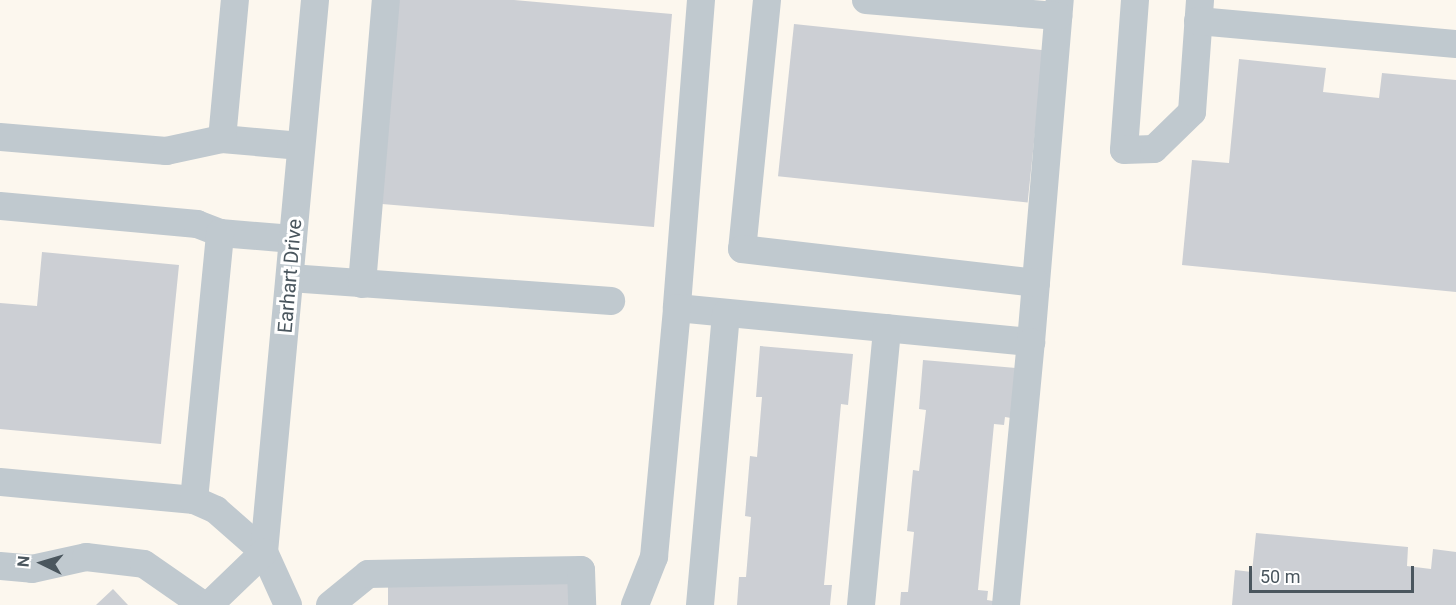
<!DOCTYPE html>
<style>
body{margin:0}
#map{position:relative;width:1456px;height:605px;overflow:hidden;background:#f4f2f2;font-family:Roboto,sans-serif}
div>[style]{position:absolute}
.commercial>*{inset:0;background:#fcf7ee;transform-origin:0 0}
.building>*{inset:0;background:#cccfd4;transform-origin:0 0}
.minor>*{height:28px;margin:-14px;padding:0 14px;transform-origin:14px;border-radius:14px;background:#c0c9cf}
span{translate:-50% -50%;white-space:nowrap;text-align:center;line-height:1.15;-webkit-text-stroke:6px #fff;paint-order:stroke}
.street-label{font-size:20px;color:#4a565e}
.north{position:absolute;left:12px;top:533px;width:60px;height:60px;-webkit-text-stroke:4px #fff;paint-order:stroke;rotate:275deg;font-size:16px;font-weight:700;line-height:24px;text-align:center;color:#4a565e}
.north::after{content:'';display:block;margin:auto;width:21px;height:27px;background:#4a565e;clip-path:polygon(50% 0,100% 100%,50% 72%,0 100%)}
.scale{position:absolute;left:1249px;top:566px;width:165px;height:27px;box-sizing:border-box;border:3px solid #4a565e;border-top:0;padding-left:8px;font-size:18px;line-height:21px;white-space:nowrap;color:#4a565e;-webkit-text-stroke:4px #fff;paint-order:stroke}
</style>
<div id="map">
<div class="commercial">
<div style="left:0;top:0;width:1456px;height:605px"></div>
</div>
<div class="building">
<div style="clip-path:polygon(399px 0,514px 0,672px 14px,654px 227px,382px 204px)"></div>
<div style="left:794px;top:24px;width:251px;height:153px;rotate:6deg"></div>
<div style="clip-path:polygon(1239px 59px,1326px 68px,1323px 92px,1379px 98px,1382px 73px,1456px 80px,1456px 292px,1182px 265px,1192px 160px,1229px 163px)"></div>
<div style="clip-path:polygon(42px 252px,179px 265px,161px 444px,0 429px,0 303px,37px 306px)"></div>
<div style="clip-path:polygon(760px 346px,853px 354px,848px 405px,841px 404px,824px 585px,832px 585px,830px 605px,737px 605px,739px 577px,746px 577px,751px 517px,745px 516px,750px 456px,757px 457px,762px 397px,756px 397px)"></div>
<div style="clip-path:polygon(923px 360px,1016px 368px,1011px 418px,1005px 417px,1004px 425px,994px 424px,978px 590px,988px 591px,987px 600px,993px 601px,993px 605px,900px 605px,901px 592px,908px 592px,914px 532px,907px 531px,913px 470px,919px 471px,926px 410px,919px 409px)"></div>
<div style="clip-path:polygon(1256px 533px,1408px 547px,1407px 566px,1431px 569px,1433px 549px,1456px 552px,1456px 605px,1232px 605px,1235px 570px,1252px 572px)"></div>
<div style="left:574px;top:579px;width:26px;height:186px;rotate:90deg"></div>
<div style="clip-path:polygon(113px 589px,128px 605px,96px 605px)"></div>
</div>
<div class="minor">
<div style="left:701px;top:0;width:309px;rotate:94.5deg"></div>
<div style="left:677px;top:308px;width:356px;rotate:5.5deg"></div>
<div style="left:1031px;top:342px;width:343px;rotate:-85.2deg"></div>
<div style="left:767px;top:0;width:250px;rotate:95.7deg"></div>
<div style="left:742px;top:249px;width:296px;rotate:6.6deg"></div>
<div style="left:866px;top:0;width:193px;rotate:4.8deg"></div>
<div style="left:1135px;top:0;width:150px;rotate:94.2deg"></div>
<div style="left:1124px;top:150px;width:30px;rotate:-2deg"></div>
<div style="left:1154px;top:149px;width:53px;rotate:-44.2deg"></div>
<div style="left:1192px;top:112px;width:112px;rotate:-85.9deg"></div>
<div style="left:1198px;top:21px;width:259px;rotate:5.1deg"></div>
<div style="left:0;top:137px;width:167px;rotate:4.8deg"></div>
<div style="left:166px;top:151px;width:57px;rotate:-12.1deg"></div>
<div style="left:222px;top:139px;width:79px;rotate:5.1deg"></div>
<div style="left:222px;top:139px;width:140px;rotate:-84.7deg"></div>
<div style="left:0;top:206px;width:198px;rotate:5.2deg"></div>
<div style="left:197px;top:224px;width:25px;rotate:21deg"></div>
<div style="left:220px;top:233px;width:73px;rotate:4.7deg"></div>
<div style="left:290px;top:278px;width:322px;rotate:4.1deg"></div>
<div style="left:362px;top:284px;width:285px;rotate:-85.2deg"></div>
<div style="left:0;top:482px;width:195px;rotate:5.3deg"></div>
<div style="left:194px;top:500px;width:24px;rotate:24deg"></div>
<div style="left:216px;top:510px;width:64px;rotate:41.2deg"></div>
<div style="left:264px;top:552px;width:58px;rotate:65.6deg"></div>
<div style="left:194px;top:500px;width:268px;rotate:-84.4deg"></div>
<div style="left:264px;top:552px;width:554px;rotate:-84.72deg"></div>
<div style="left:0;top:566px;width:32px;rotate:5deg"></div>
<div style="left:32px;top:569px;width:55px;rotate:-12.5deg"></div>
<div style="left:86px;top:557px;width:58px;rotate:6.9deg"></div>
<div style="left:144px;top:564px;width:72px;rotate:34.8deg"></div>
<div style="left:209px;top:605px;width:76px;rotate:-43.9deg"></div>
<div style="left:330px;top:605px;width:49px;rotate:-39.2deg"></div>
<div style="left:368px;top:574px;width:213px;rotate:-1.1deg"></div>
<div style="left:581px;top:570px;width:35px;rotate:88deg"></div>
<div style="left:635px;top:605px;width:52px;rotate:-68.4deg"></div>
<div style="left:654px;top:557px;width:250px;rotate:-84.7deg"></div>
<div style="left:700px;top:605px;width:293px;rotate:-84.9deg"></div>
<div style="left:861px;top:605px;width:278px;rotate:-84.6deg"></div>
<div style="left:1006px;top:605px;width:264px;rotate:-84.6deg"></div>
</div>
<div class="street-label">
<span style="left:290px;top:276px;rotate:-85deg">Earhart Drive</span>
</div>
<div class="north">N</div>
<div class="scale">50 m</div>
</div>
